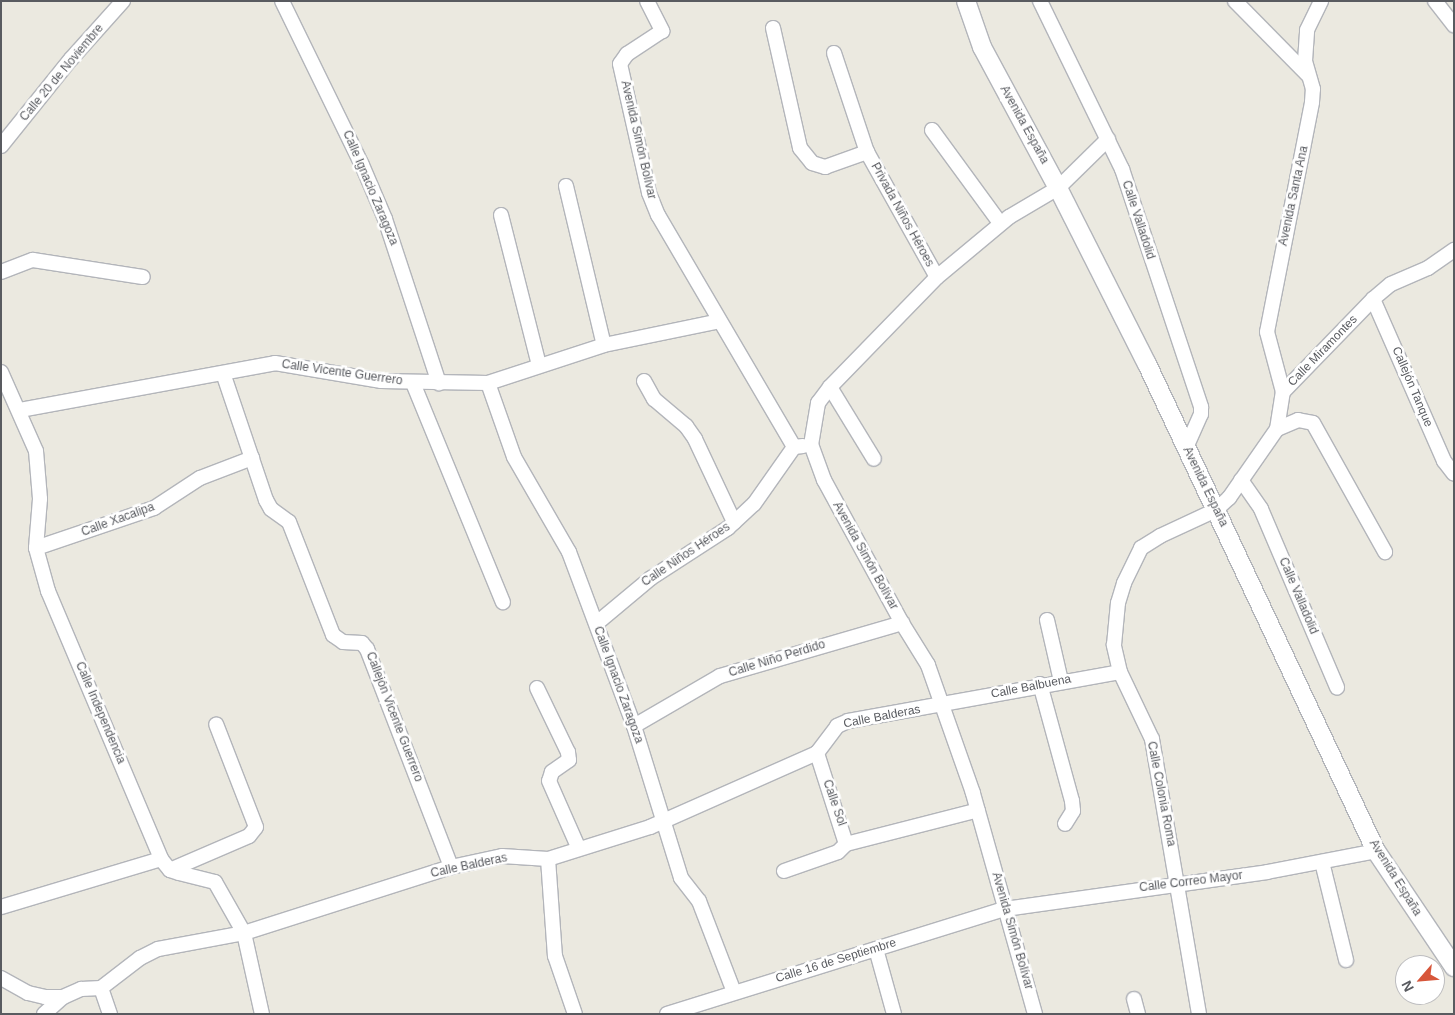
<!DOCTYPE html>
<meta charset="utf-8">
<style>
body{margin:0}
#map{position:relative;width:1455px;height:1015px;overflow:hidden;background:#ebe9e0;font-family:Arial,sans-serif}
div>[style]{position:absolute}
.roads{filter:drop-shadow(1px 0 #b3b5ba) drop-shadow(-1px 0 #b3b5ba) drop-shadow(0 1px #b3b5ba) drop-shadow(0 -1px #b3b5ba)}
.minor>*{height:14px;margin:-7px;padding:0 7px;transform-origin:7px;border-radius:7px;background:#fff}
.tertiary>*{height:18px;margin:-9px;padding:0 9px;transform-origin:9px;border-radius:9px;background:#fff}
span{translate:-50% -50%;white-space:nowrap;text-align:center;line-height:1.15;-webkit-text-stroke:5px #fff;paint-order:stroke}
.street-label{font-size:12px;color:#595b60}
.frame{position:absolute;inset:0;border:2px solid #595b60;pointer-events:none}
.north{position:absolute;left:1395px;top:955px;width:50px;height:50px;box-sizing:border-box;background:#fff;border:1px solid #bdbdbf;border-radius:50%;rotate:243deg;font-size:14px;font-weight:700;line-height:20px;text-align:center;color:#595b60}
.north::after{content:'';display:block;margin:auto;width:18px;height:22px;background:#d7563a;clip-path:polygon(50% 0,100% 100%,50% 72%,0 100%)}
</style>
<div id="map">
<div class="roads">
<div class="minor">
<div style="left:282px;top:1px;width:182px;rotate:64deg"></div>
<div style="left:362px;top:165px;width:59px;rotate:66.9deg"></div>
<div style="left:385px;top:219px;width:173px;rotate:71.8deg"></div>
<div style="left:647px;top:1px;width:34px;rotate:63deg"></div>
<div style="left:662px;top:31px;width:42px;rotate:146.7deg"></div>
<div style="left:627px;top:54px;width:12px;rotate:125deg"></div>
<div style="left:620px;top:64px;width:132px;rotate:77.3deg"></div>
<div style="left:649px;top:193px;width:24px;rotate:68deg"></div>
<div style="left:658px;top:215px;width:269px;rotate:59.6deg"></div>
<div style="left:1040px;top:1px;width:187px;rotate:64deg"></div>
<div style="left:1122px;top:169px;width:251px;rotate:71.6deg"></div>
<div style="left:1201px;top:407px;width:7px;rotate:90deg"></div>
<div style="left:1201px;top:414px;width:36px;rotate:114deg"></div>
<div style="left:1235px;top:1px;width:103px;rotate:45.4deg"></div>
<div style="left:1435px;top:1px;width:31px;rotate:52deg"></div>
<div style="left:773px;top:28px;width:123px;rotate:77.3deg"></div>
<div style="left:800px;top:148px;width:19px;rotate:51deg"></div>
<div style="left:812px;top:163px;width:14px;rotate:17deg"></div>
<div style="left:825px;top:167px;width:45px;rotate:-19.7deg"></div>
<div style="left:834px;top:53px;width:104px;rotate:71.6deg"></div>
<div style="left:867px;top:152px;width:143px;rotate:60.8deg"></div>
<div style="left:932px;top:130px;width:115px;rotate:53.8deg"></div>
<div style="left:1px;top:146px;width:112px;rotate:-51.2deg"></div>
<div style="left:71px;top:59px;width:78px;rotate:-48.1deg"></div>
<div style="left:566px;top:186px;width:163px;rotate:76.6deg"></div>
<div style="left:501px;top:215px;width:155px;rotate:75.8deg"></div>
<div style="left:1px;top:272px;width:34px;rotate:-21deg"></div>
<div style="left:33px;top:260px;width:111px;rotate:8.8deg"></div>
<div style="left:1373px;top:299px;width:177px;rotate:66.3deg"></div>
<div style="left:1444px;top:461px;width:16px;rotate:52deg"></div>
<div style="left:1px;top:372px;width:86px;rotate:66.1deg"></div>
<div style="left:36px;top:451px;width:48px;rotate:85.2deg"></div>
<div style="left:40px;top:499px;width:49px;rotate:94.7deg"></div>
<div style="left:36px;top:548px;width:45px;rotate:74.4deg"></div>
<div style="left:48px;top:591px;width:291px;rotate:67.1deg"></div>
<div style="left:161px;top:859px;width:14px;rotate:51deg"></div>
<div style="left:170px;top:870px;width:9px;rotate:18deg"></div>
<div style="left:179px;top:873px;width:37px;rotate:14deg"></div>
<div style="left:215px;top:882px;width:59px;rotate:60.4deg"></div>
<div style="left:244px;top:933px;width:83px;rotate:77.5deg"></div>
<div style="left:223px;top:373px;width:134px;rotate:71.3deg"></div>
<div style="left:266px;top:500px;width:10px;rotate:61deg"></div>
<div style="left:271px;top:509px;width:22px;rotate:36deg"></div>
<div style="left:289px;top:522px;width:121px;rotate:68.7deg"></div>
<div style="left:333px;top:635px;width:12px;rotate:35deg"></div>
<div style="left:343px;top:642px;width:19px;rotate:3deg"></div>
<div style="left:362px;top:643px;width:8px;rotate:50deg"></div>
<div style="left:367px;top:649px;width:234px;rotate:68.9deg"></div>
<div style="left:644px;top:381px;width:21px;rotate:61deg"></div>
<div style="left:654px;top:399px;width:42px;rotate:40.2deg"></div>
<div style="left:686px;top:426px;width:16px;rotate:55deg"></div>
<div style="left:695px;top:439px;width:92px;rotate:64.8deg"></div>
<div style="left:413px;top:383px;width:237px;rotate:67.7deg"></div>
<div style="left:488px;top:383px;width:78px;rotate:70.6deg"></div>
<div style="left:514px;top:457px;width:110px;rotate:59.9deg"></div>
<div style="left:569px;top:552px;width:186px;rotate:69.5deg"></div>
<div style="left:634px;top:726px;width:159px;rotate:72.8deg"></div>
<div style="left:681px;top:878px;width:29px;rotate:52deg"></div>
<div style="left:699px;top:901px;width:97px;rotate:69deg"></div>
<div style="left:830px;top:387px;width:84px;rotate:58.6deg"></div>
<div style="left:1283px;top:392px;width:62px;rotate:-104.9deg"></div>
<div style="left:1267px;top:332px;width:234px;rotate:-78.9deg"></div>
<div style="left:1312px;top:102px;width:13px;rotate:-86deg"></div>
<div style="left:1313px;top:89px;width:29px;rotate:-106deg"></div>
<div style="left:1305px;top:61px;width:31px;rotate:-86deg"></div>
<div style="left:1307px;top:30px;width:32px;rotate:-64deg"></div>
<div style="left:20px;top:410px;width:259px;rotate:-10.4deg"></div>
<div style="left:275px;top:363px;width:108px;rotate:9.6deg"></div>
<div style="left:381px;top:381px;width:107px;rotate:1.1deg"></div>
<div style="left:488px;top:383px;width:122px;rotate:-18.1deg"></div>
<div style="left:604px;top:345px;width:118px;rotate:-11.7deg"></div>
<div style="left:1277px;top:429px;width:23px;rotate:-23deg"></div>
<div style="left:1298px;top:420px;width:15px;rotate:11deg"></div>
<div style="left:1313px;top:423px;width:148px;rotate:60.8deg"></div>
<div style="left:1241px;top:480px;width:35px;rotate:55deg"></div>
<div style="left:1261px;top:509px;width:194px;rotate:66.9deg"></div>
<div style="left:36px;top:548px;width:125px;rotate:-18.7deg"></div>
<div style="left:154px;top:508px;width:55px;rotate:-33.1deg"></div>
<div style="left:200px;top:478px;width:56px;rotate:-21deg"></div>
<div style="left:1047px;top:620px;width:63px;rotate:77.1deg"></div>
<div style="left:597px;top:623px;width:70px;rotate:-39.8deg"></div>
<div style="left:651px;top:578px;width:92px;rotate:-33deg"></div>
<div style="left:728px;top:528px;width:35px;rotate:-43deg"></div>
<div style="left:754px;top:504px;width:70px;rotate:-54.9deg"></div>
<div style="left:794px;top:447px;width:9px;rotate:-6deg"></div>
<div style="left:1040px;top:684px;width:121px;rotate:74.7deg"></div>
<div style="left:1072px;top:801px;width:10px;rotate:84deg"></div>
<div style="left:1073px;top:811px;width:15px;rotate:122deg"></div>
<div style="left:537px;top:688px;width:71px;rotate:64.2deg"></div>
<div style="left:568px;top:752px;width:8px;rotate:83deg"></div>
<div style="left:569px;top:760px;width:21px;rotate:145deg"></div>
<div style="left:552px;top:772px;width:9px;rotate:108deg"></div>
<div style="left:549px;top:781px;width:74px;rotate:66.2deg"></div>
<div style="left:634px;top:726px;width:99px;rotate:-30.2deg"></div>
<div style="left:720px;top:676px;width:190px;rotate:-16.2deg"></div>
<div style="left:846px;top:844px;width:136px;rotate:-14.4deg"></div>
<div style="left:548px;top:859px;width:97px;rotate:85.9deg"></div>
<div style="left:555px;top:956px;width:61px;rotate:71deg"></div>
<div style="left:1322px;top:862px;width:101px;rotate:76.2deg"></div>
<div style="left:170px;top:870px;width:86px;rotate:-23.3deg"></div>
<div style="left:249px;top:836px;width:11px;rotate:-52deg"></div>
<div style="left:256px;top:827px;width:110px;rotate:-111.2deg"></div>
<div style="left:784px;top:871px;width:57px;rotate:-19.4deg"></div>
<div style="left:838px;top:852px;width:11px;rotate:-45deg"></div>
<div style="left:846px;top:844px;width:96px;rotate:-107.7deg"></div>
<div style="left:1px;top:907px;width:167px;rotate:-16.7deg"></div>
<div style="left:876px;top:949px;width:67px;rotate:74.5deg"></div>
<div style="left:1px;top:978px;width:31px;rotate:29deg"></div>
<div style="left:28px;top:993px;width:17px;rotate:13deg"></div>
<div style="left:45px;top:997px;width:18px"></div>
<div style="left:63px;top:997px;width:20px;rotate:-24deg"></div>
<div style="left:81px;top:989px;width:20px;rotate:-3deg"></div>
<div style="left:101px;top:988px;width:49px;rotate:-37.6deg"></div>
<div style="left:140px;top:958px;width:20px;rotate:-27deg"></div>
<div style="left:158px;top:949px;width:87px;rotate:-10.5deg"></div>
<div style="left:244px;top:933px;width:217px;rotate:-17.7deg"></div>
<div style="left:451px;top:867px;width:52px;rotate:-12.2deg"></div>
<div style="left:502px;top:856px;width:46px;rotate:3.7deg"></div>
<div style="left:548px;top:859px;width:107px;rotate:-17.4deg"></div>
<div style="left:650px;top:827px;width:183px;rotate:-23.9deg"></div>
<div style="left:817px;top:753px;width:34px;rotate:-53deg"></div>
<div style="left:837px;top:726px;width:12px;rotate:-24deg"></div>
<div style="left:848px;top:721px;width:276px;rotate:-10.2deg"></div>
<div style="left:101px;top:988px;width:28px;rotate:71deg"></div>
<div style="left:1134px;top:999px;width:16px;rotate:75deg"></div>
<div style="left:44px;top:1014px;width:25px;rotate:-42deg"></div>
<div style="left:667px;top:1014px;width:354px;rotate:-17.3deg"></div>
<div style="left:1005px;top:909px;width:265px;rotate:-8deg"></div>
<div style="left:1267px;top:872px;width:111px;rotate:-10.9deg"></div>
<div style="left:1035px;top:1014px;width:230px;rotate:-105.7deg"></div>
<div style="left:973px;top:793px;width:136px;rotate:-109.4deg"></div>
<div style="left:928px;top:665px;width:49px;rotate:-121.8deg"></div>
<div style="left:902px;top:623px;width:163px;rotate:-118.6deg"></div>
<div style="left:824px;top:480px;width:37px;rotate:-110deg"></div>
<div style="left:811px;top:445px;width:43px;rotate:-80.5deg"></div>
<div style="left:818px;top:403px;width:20px;rotate:-53deg"></div>
<div style="left:830px;top:387px;width:153px;rotate:-45.8deg"></div>
<div style="left:937px;top:277px;width:94px;rotate:-39.8deg"></div>
<div style="left:1009px;top:217px;width:57px;rotate:-30.6deg"></div>
<div style="left:1058px;top:188px;width:70px;rotate:-44.4deg"></div>
<div style="left:1199px;top:1014px;width:279px;rotate:-99.7deg"></div>
<div style="left:1152px;top:739px;width:74px;rotate:-115.5deg"></div>
<div style="left:1120px;top:672px;width:28px;rotate:-103deg"></div>
<div style="left:1114px;top:645px;width:42px;rotate:-84.6deg"></div>
<div style="left:1118px;top:603px;width:21px;rotate:-73deg"></div>
<div style="left:1124px;top:583px;width:39px;rotate:-64deg"></div>
<div style="left:1141px;top:548px;width:22px;rotate:-32deg"></div>
<div style="left:1160px;top:536px;width:62px;rotate:-24.9deg"></div>
<div style="left:1216px;top:510px;width:18px;rotate:-43deg"></div>
<div style="left:1229px;top:498px;width:84px;rotate:-55.2deg"></div>
<div style="left:1277px;top:429px;width:37px;rotate:-81deg"></div>
<div style="left:1283px;top:392px;width:129px;rotate:-45.9deg"></div>
<div style="left:1373px;top:299px;width:23px;rotate:-40deg"></div>
<div style="left:1391px;top:284px;width:40px;rotate:-23.4deg"></div>
<div style="left:1428px;top:268px;width:32px;rotate:-35deg"></div>
</div>
<div class="tertiary">
<div style="left:966px;top:1px;width:49px;rotate:70.8deg"></div>
<div style="left:982px;top:47px;width:160px;rotate:61.7deg"></div>
<div style="left:1058px;top:188px;width:197px;rotate:63.2deg"></div>
<div style="left:1147px;top:364px;width:538px;rotate:64.82deg"></div>
<div style="left:1376px;top:851px;width:140px;rotate:56.1deg"></div>
</div>
</div>
<div class="street-label">
<span style="left:62px;top:73px;rotate:-50deg">Calle 20 de Noviembre</span>
<span style="left:1024px;top:125px;rotate:61deg">Avenida España</span>
<span style="left:638px;top:140px;rotate:77deg">Avenida Simón Bolívar</span>
<span style="left:370px;top:188px;rotate:67deg">Calle Ignacio Zaragoza</span>
<span style="left:1294px;top:196px;rotate:-78deg">Avenida Santa Ana</span>
<span style="left:902px;top:215px;rotate:61deg">Privada Niños Héroes</span>
<span style="left:1138px;top:220px;rotate:72deg">Calle Valladolid</span>
<span style="left:1323px;top:351px;rotate:-46deg">Calle Miramontes</span>
<span style="left:342px;top:373px;rotate:8deg">Calle Vicente Guerrero</span>
<span style="left:1412px;top:387px;rotate:67deg">Callejón Tanque</span>
<span style="left:1205px;top:487px;rotate:64deg">Avenida España</span>
<span style="left:118px;top:520px;rotate:-20deg">Calle Xacalipa</span>
<span style="left:686px;top:555px;rotate:-34deg">Calle Niños Héroes</span>
<span style="left:865px;top:556px;rotate:61deg">Avenida Simón Bolívar</span>
<span style="left:1298px;top:596px;rotate:67deg">Calle Valladolid</span>
<span style="left:777px;top:659px;rotate:-17deg">Calle Niño Perdido</span>
<span style="left:618px;top:685px;rotate:70deg">Calle Ignacio Zaragoza</span>
<span style="left:1031px;top:687px;rotate:-11deg">Calle Balbuena</span>
<span style="left:100px;top:713px;rotate:67deg">Calle Independencia</span>
<span style="left:394px;top:717px;rotate:69deg">Callejón Vicente Guerrero</span>
<span style="left:882px;top:717px;rotate:-11deg">Calle Balderas</span>
<span style="left:1161px;top:794px;rotate:79deg">Calle Colonia Roma</span>
<span style="left:834px;top:803px;rotate:71deg">Calle Sol</span>
<span style="left:469px;top:866px;rotate:-12deg">Calle Balderas</span>
<span style="left:1395px;top:878px;rotate:58deg">Avenida España</span>
<span style="left:1191px;top:882px;rotate:-7deg">Calle Correo Mayor</span>
<span style="left:1012px;top:931px;rotate:74deg">Avenida Simón Bolívar</span>
<span style="left:836px;top:961px;rotate:-17deg">Calle 16 de Septiembre</span>
</div>
<div class="frame"></div>
<div class="north">N</div>
</div>
